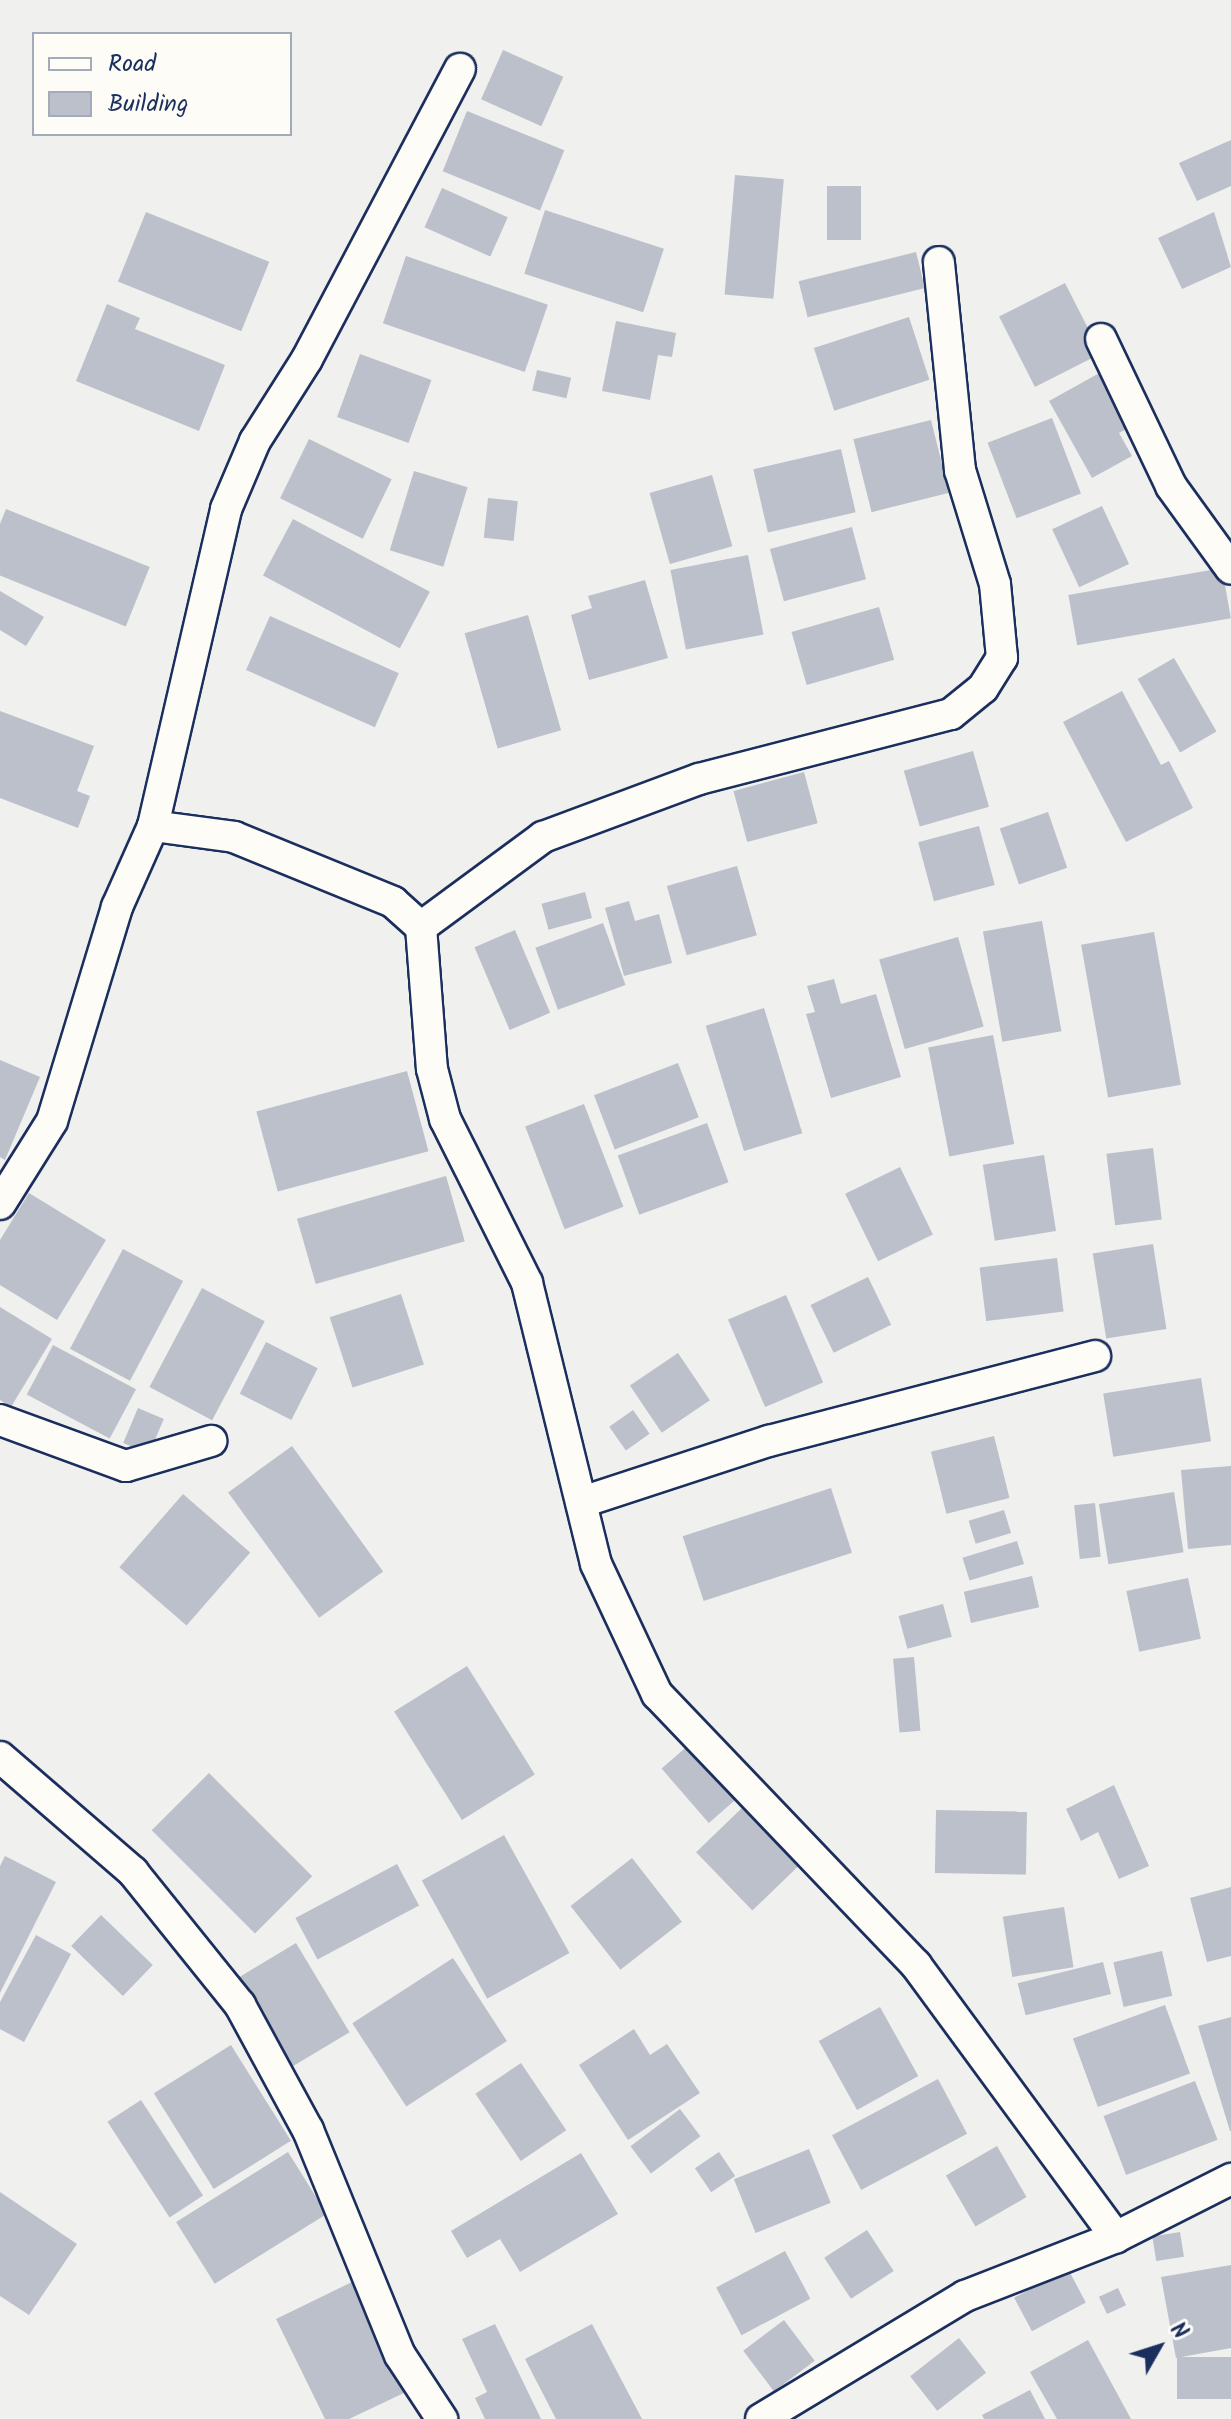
<!DOCTYPE html>
<style>
body{margin:0}
#map{position:relative;width:1231px;height:2419px;overflow:hidden;background:#f0f0ee;font-family:Kalam,sans-serif}
div>[style]{position:absolute}
[style*='--x']{left:calc(var(--x)*1px);top:calc(var(--y)*1px);width:calc(var(--w)*1px);rotate:calc(var(--a)*1deg)}
.building>*{inset:0;background:#bbc0ca;transform-origin:0 0}
.roads{filter:drop-shadow(2px 0 #1b2f5e) drop-shadow(-2px 0 #1b2f5e) drop-shadow(0 2px #1b2f5e) drop-shadow(0 -2px #1b2f5e)}
.street>*{height:30px;margin:-15px;padding:0 15px;transform-origin:15px;border-radius:15px;background:#fdfcf7}
span{translate:-50% -50%;white-space:nowrap;text-align:center;line-height:1.15;-webkit-text-stroke:7px #fdfcf7;paint-order:stroke}
.legend{position:absolute;left:32px;top:32px;width:260px;height:104px;box-sizing:border-box;background:#fdfcf7;border:2px solid #a3aaba;margin:0;padding:10px 14px;list-style:none;font-size:24px;color:#1b2f5e}
.legend li{display:flex;align-items:center;gap:16px;height:40px}
.legend b{width:40px;border:2px solid #a3aaba}
.north{position:absolute;left:1119px;top:2307px;width:80px;height:80px;-webkit-text-stroke:6px #fdfcf7;paint-order:stroke;rotate:51deg;font-size:22px;font-weight:700;line-height:32px;text-align:center;color:#1b2f5e}
.north::after{content:'';display:block;margin:auto;width:28px;height:36px;background:#1b2f5e;clip-path:polygon(50% 0,100% 100%,50% 72%,0 100%)}
</style>
<div id="map">
<div class="building">
<div style="left:503px;top:50px;width:66px;height:54px;rotate:24deg"></div>
<div style="left:467px;top:111px;width:105px;height:65px;rotate:22deg"></div>
<div style="clip-path:polygon(1231px 140px,1231px 186px,1197px 201px,1179px 163px)"></div>
<div style="left:735px;top:175px;width:49px;height:120px;rotate:5deg"></div>
<div style="left:827px;top:186px;width:34px;height:54px"></div>
<div style="left:442px;top:188px;width:72px;height:43px;rotate:24deg"></div>
<div style="left:545px;top:210px;width:125px;height:67px;rotate:18deg"></div>
<div style="left:146px;top:212px;width:133px;height:75px;rotate:22deg"></div>
<div style="clip-path:polygon(1214px 212px,1231px 267px,1182px 289px,1158px 238px)"></div>
<div style="left:916px;top:252px;width:37px;height:121px;rotate:76deg"></div>
<div style="left:406px;top:256px;width:150px;height:71px;rotate:19deg"></div>
<div style="left:1065px;top:283px;width:79px;height:74px;rotate:63deg"></div>
<div style="clip-path:polygon(107px 304px,140px 318px,135px 329px,225px 365px,199px 431px,76px 381px)"></div>
<div style="left:909px;top:317px;width:66px;height:100px;rotate:72deg"></div>
<div style="clip-path:polygon(616px 321px,676px 333px,672px 357px,658px 355px,650px 400px,602px 391px)"></div>
<div style="left:360px;top:354px;width:76px;height:67px;rotate:20deg"></div>
<div style="left:537px;top:370px;width:35px;height:21px;rotate:13deg"></div>
<div style="clip-path:polygon(1103px 371px,1134px 425px,1119px 433px,1132px 456px,1092px 478px,1049px 401px)"></div>
<div style="left:1052px;top:418px;width:81px;height:69px;rotate:69deg"></div>
<div style="left:931px;top:420px;width:75px;height:80px;rotate:76deg"></div>
<div style="left:309px;top:439px;width:92px;height:66px;rotate:26deg"></div>
<div style="left:841px;top:449px;width:65px;height:90px;rotate:77deg"></div>
<div style="left:414px;top:471px;width:56px;height:83px;rotate:17deg"></div>
<div style="left:712px;top:475px;width:74px;height:65px;rotate:74deg"></div>
<div style="left:488px;top:498px;width:30px;height:40px;rotate:6deg"></div>
<div style="left:1102px;top:506px;width:64px;height:55px;rotate:65deg"></div>
<div style="left:6px;top:509px;width:155px;height:64px;rotate:22deg"></div>
<div style="left:293px;top:519px;width:155px;height:64px;rotate:28deg"></div>
<div style="left:852px;top:527px;width:54px;height:85px;rotate:75deg"></div>
<div style="left:748px;top:555px;width:81px;height:79px;rotate:79deg"></div>
<div style="left:1222px;top:568px;width:51px;height:156px;rotate:80deg"></div>
<div style="clip-path:polygon(645px 580px,668px 658px,589px 680px,571px 615px,592px 608px,588px 596px)"></div>
<div style="clip-path:polygon(0 591px,44px 617px,26px 646px,0 630px)"></div>
<div style="left:879px;top:607px;width:55px;height:91px;rotate:74deg"></div>
<div style="left:528px;top:615px;width:120px;height:66px;rotate:74deg"></div>
<div style="left:270px;top:616px;width:141px;height:59px;rotate:24deg"></div>
<div style="left:1174px;top:658px;width:85px;height:42px;rotate:60deg"></div>
<div style="clip-path:polygon(1122px 691px,1161px 765px,1169px 761px,1193px 808px,1126px 842px,1063px 722px)"></div>
<div style="clip-path:polygon(0 711px,94px 746px,77px 791px,90px 796px,78px 828px,0 798px)"></div>
<div style="left:973px;top:751px;width:58px;height:72px;rotate:74deg"></div>
<div style="left:804px;top:772px;width:53px;height:73px;rotate:75deg"></div>
<div style="left:1048px;top:812px;width:59px;height:51px;rotate:71deg"></div>
<div style="left:979px;top:826px;width:61px;height:63px;rotate:75deg"></div>
<div style="left:737px;top:866px;width:72px;height:73px;rotate:74deg"></div>
<div style="left:585px;top:892px;width:27px;height:45px;rotate:75deg"></div>
<div style="clip-path:polygon(629px 901px,635px 921px,659px 914px,672px 963px,624px 976px,605px 908px)"></div>
<div style="left:1042px;top:921px;width:112px;height:60px;rotate:80deg"></div>
<div style="left:603px;top:923px;width:66px;height:72px;rotate:70deg"></div>
<div style="left:515px;top:930px;width:90px;height:44px;rotate:67deg"></div>
<div style="left:1154px;top:932px;width:155px;height:74px;rotate:80deg"></div>
<div style="left:958px;top:937px;width:93px;height:82px;rotate:74deg"></div>
<div style="clip-path:polygon(834px 979px,841px 1004px,876px 994px,901px 1077px,831px 1098px,806px 1014px,815px 1012px,807px 986px)"></div>
<div style="left:764px;top:1008px;width:131px;height:61px;rotate:73deg"></div>
<div style="left:993px;top:1035px;width:111px;height:66px;rotate:79deg"></div>
<div style="clip-path:polygon(0 1060px,40px 1077px,5px 1160px,0 1157px)"></div>
<div style="left:678px;top:1063px;width:58px;height:90px;rotate:69deg"></div>
<div style="left:407px;top:1071px;width:83px;height:156px;rotate:75deg"></div>
<div style="left:584px;top:1104px;width:110px;height:63px;rotate:69deg"></div>
<div style="left:707px;top:1123px;width:63px;height:95px;rotate:70deg"></div>
<div style="left:1153px;top:1148px;width:72px;height:47px;rotate:83deg"></div>
<div style="left:1044px;top:1155px;width:77px;height:62px;rotate:81deg"></div>
<div style="left:900px;top:1167px;width:75px;height:61px;rotate:64deg"></div>
<div style="left:446px;top:1176px;width:68px;height:155px;rotate:74deg"></div>
<div style="clip-path:polygon(29px 1193px,106px 1240px,57px 1320px,0 1285px,0 1240px)"></div>
<div style="left:1153px;top:1244px;width:86px;height:61px;rotate:81deg"></div>
<div style="left:123px;top:1249px;width:68px;height:113px;rotate:28deg"></div>
<div style="left:1057px;top:1258px;width:54px;height:78px;rotate:83deg"></div>
<div style="left:868px;top:1277px;width:53px;height:64px;rotate:64deg"></div>
<div style="left:202px;top:1288px;width:71px;height:112px;rotate:28deg"></div>
<div style="left:401px;top:1294px;width:74px;height:75px;rotate:72deg"></div>
<div style="left:786px;top:1295px;width:95px;height:63px;rotate:67deg"></div>
<div style="clip-path:polygon(0 1307px,52px 1339px,11px 1407px,0 1400px)"></div>
<div style="left:266px;top:1342px;width:58px;height:58px;rotate:27deg"></div>
<div style="left:53px;top:1345px;width:94px;height:56px;rotate:28deg"></div>
<div style="left:678px;top:1353px;width:57px;height:58px;rotate:56deg"></div>
<div style="left:1201px;top:1378px;width:64px;height:99px;rotate:81deg"></div>
<div style="left:138px;top:1408px;width:28px;height:38px;rotate:23deg"></div>
<div style="left:633px;top:1410px;width:29px;height:29px;rotate:55deg"></div>
<div style="left:994px;top:1436px;width:64px;height:65px;rotate:76deg"></div>
<div style="left:292px;top:1446px;width:155px;height:79px;rotate:54deg"></div>
<div style="clip-path:polygon(1231px 1466px,1231px 1545px,1188px 1549px,1181px 1470px)"></div>
<div style="left:831px;top:1488px;width:68px;height:156px;rotate:72deg"></div>
<div style="left:1174px;top:1492px;width:61px;height:76px;rotate:81deg"></div>
<div style="left:183px;top:1494px;width:89px;height:97px;rotate:41deg"></div>
<div style="left:1095px;top:1503px;width:54px;height:21px;rotate:84deg"></div>
<div style="left:1004px;top:1510px;width:24px;height:37px;rotate:73deg"></div>
<div style="left:1017px;top:1541px;width:24px;height:57px;rotate:73deg"></div>
<div style="left:1032px;top:1576px;width:32px;height:70px;rotate:77deg"></div>
<div style="left:1188px;top:1578px;width:62px;height:63px;rotate:78deg"></div>
<div style="left:943px;top:1604px;width:34px;height:46px;rotate:75deg"></div>
<div style="left:914px;top:1657px;width:74px;height:21px;rotate:85deg"></div>
<div style="left:467px;top:1666px;width:128px;height:86px;rotate:58deg"></div>
<div style="left:691px;top:1743px;width:72px;height:39px;rotate:49deg"></div>
<div style="left:209px;top:1773px;width:146px;height:81px;rotate:45deg"></div>
<div style="clip-path:polygon(1114px 1785px,1149px 1866px,1119px 1879px,1098px 1832px,1081px 1841px,1066px 1809px)"></div>
<div style="left:745px;top:1805px;width:81px;height:68px;rotate:46deg"></div>
<div style="left:936px;top:1810px;width:91px;height:63px;rotate:1deg"></div>
<div style="left:504px;top:1835px;width:135px;height:94px;rotate:61deg"></div>
<div style="clip-path:polygon(5px 1856px,56px 1882px,0 1993px,0 1866px)"></div>
<div style="left:632px;top:1858px;width:81px;height:78px;rotate:52deg"></div>
<div style="left:397px;top:1864px;width:47px;height:115px;rotate:62deg"></div>
<div style="clip-path:polygon(1231px 1887px,1231px 1956px,1207px 1962px,1190px 1898px)"></div>
<div style="left:1064px;top:1907px;width:61px;height:62px;rotate:81deg"></div>
<div style="left:101px;top:1915px;width:72px;height:43px;rotate:44deg"></div>
<div style="clip-path:polygon(36px 1935px,71px 1954px,24px 2042px,0 2029px,0 2002px)"></div>
<div style="left:296px;top:1943px;width:104px;height:75px;rotate:59deg"></div>
<div style="left:1162px;top:1951px;width:46px;height:50px;rotate:77deg"></div>
<div style="left:453px;top:1958px;width:99px;height:120px;rotate:57deg"></div>
<div style="left:1103px;top:1962px;width:33px;height:88px;rotate:76deg"></div>
<div style="left:1165px;top:2005px;width:73px;height:98px;rotate:70deg"></div>
<div style="left:880px;top:2007px;width:79px;height:70px;rotate:61deg"></div>
<div style="clip-path:polygon(1231px 2017px,1231px 2131px,1230px 2131px,1198px 2026px)"></div>
<div style="clip-path:polygon(634px 2029px,650px 2055px,667px 2044px,700px 2093px,628px 2140px,579px 2065px)"></div>
<div style="left:231px;top:2045px;width:113px;height:91px;rotate:58deg"></div>
<div style="left:521px;top:2063px;width:81px;height:55px;rotate:56deg"></div>
<div style="left:938px;top:2079px;width:62px;height:120px;rotate:62deg"></div>
<div style="left:1195px;top:2081px;width:63px;height:98px;rotate:69deg"></div>
<div style="left:141px;top:2100px;width:114px;height:40px;rotate:57deg"></div>
<div style="left:680px;top:2109px;width:34px;height:62px;rotate:53deg"></div>
<div style="left:997px;top:2146px;width:59px;height:59px;rotate:60deg"></div>
<div style="left:809px;top:2149px;width:58px;height:81px;rotate:68deg"></div>
<div style="left:288px;top:2152px;width:73px;height:132px;rotate:58deg"></div>
<div style="left:719px;top:2152px;width:29px;height:29px;rotate:56deg"></div>
<div style="clip-path:polygon(581px 2153px,618px 2214px,520px 2272px,500px 2239px,467px 2258px,451px 2231px)"></div>
<div style="clip-path:polygon(0 2192px,77px 2244px,29px 2315px,0 2296px)"></div>
<div style="left:867px;top:2230px;width:49px;height:51px;rotate:57deg"></div>
<div style="left:1180px;top:2232px;width:25px;height:28px;rotate:81deg"></div>
<div style="left:785px;top:2251px;width:54px;height:78px;rotate:62deg"></div>
<div style="clip-path:polygon(1231px 2265px,1231px 2348px,1176px 2358px,1161px 2277px)"></div>
<div style="left:1068px;top:2269px;width:38px;height:61px;rotate:62deg"></div>
<div style="clip-path:polygon(352px 2282px,406px 2392px,349px 2419px,325px 2419px,276px 2319px)"></div>
<div style="left:1118px;top:2288px;width:19px;height:21px;rotate:65deg"></div>
<div style="left:784px;top:2320px;width:51px;height:51px;rotate:53deg"></div>
<div style="clip-path:polygon(495px 2324px,541px 2419px,485px 2419px,475px 2398px,487px 2392px,462px 2339px)"></div>
<div style="clip-path:polygon(592px 2324px,642px 2419px,556px 2419px,525px 2359px)"></div>
<div style="left:959px;top:2338px;width:44px;height:62px;rotate:52deg"></div>
<div style="clip-path:polygon(1088px 2340px,1131px 2419px,1057px 2419px,1030px 2372px)"></div>
<div style="left:1231px;top:2357px;width:42px;height:54px;rotate:90deg"></div>
<div style="clip-path:polygon(1030px 2390px,1045px 2419px,984px 2419px,982px 2415px)"></div>
</div>
<div class="roads">
<div class="street">
<div style="--x:1101;--y:339;--w:163;--a:64.5"></div>
<div style="--x:1171;--y:486;--w:102;--a:54.1"></div>
<div style="--x:153;--y:826;--w:82;--a:7.7"></div>
<div style="--x:234;--y:837;--w:172;--a:22.2"></div>
<div style="--x:393;--y:902;--w:38;--a:42"></div>
<div style="--x:421;--y:927;--w:142;--a:85.6"></div>
<div style="--x:432;--y:1069;--w:52;--a:75.4"></div>
<div style="--x:445;--y:1119;--w:183;--a:63.4"></div>
<div style="--x:527;--y:1283;--w:289;--a:76.2"></div>
<div style="--x:596;--y:1564;--w:144;--a:64.9"></div>
<div style="--x:657;--y:1694;--w:375;--a:46.3"></div>
<div style="--x:916;--y:1965;--w:338;--a:53.7"></div>
<div style="--x:421;--y:927;--w:152;--a:-36.4"></div>
<div style="--x:543;--y:837;--w:166;--a:-20.4"></div>
<div style="--x:699;--y:779;--w:260;--a:-14.5"></div>
<div style="--x:951;--y:714;--w:41;--a:-39.1"></div>
<div style="--x:983;--y:688;--w:36;--a:-58"></div>
<div style="--x:1002;--y:658;--w:74;--a:-95.4"></div>
<div style="--x:995;--y:584;--w:119;--a:-107.1"></div>
<div style="--x:960;--y:470;--w:209;--a:-95.8"></div>
<div style="--x:0;--y:1204;--w:98;--a:-57.9"></div>
<div style="--x:52;--y:1121;--w:224;--a:-73.1"></div>
<div style="--x:117;--y:907;--w:89;--a:-66"></div>
<div style="--x:153;--y:826;--w:325;--a:-77"></div>
<div style="--x:226;--y:509;--w:74;--a:-66.9"></div>
<div style="--x:255;--y:441;--w:97;--a:-57.6"></div>
<div style="--x:307;--y:359;--w:328;--a:-62.2"></div>
<div style="--x:0;--y:1420;--w:134;--a:20.1"></div>
<div style="--x:126;--y:1466;--w:89;--a:-16.4"></div>
<div style="--x:585;--y:1501;--w:194;--a:-18.1"></div>
<div style="--x:769;--y:1441;--w:337;--a:-14.6"></div>
<div style="--x:0;--y:1757;--w:176;--a:40.8"></div>
<div style="--x:133;--y:1872;--w:171;--a:51.2"></div>
<div style="--x:240;--y:2005;--w:142;--a:61.5"></div>
<div style="--x:308;--y:2130;--w:243;--a:67.8"></div>
<div style="--x:400;--y:2355;--w:77;--a:56.7"></div>
<div style="--x:761;--y:2419;--w:238;--a:-31.1"></div>
<div style="--x:965;--y:2296;--w:162;--a:-21.3"></div>
<div style="--x:1116;--y:2237;--w:129;--a:-26.8"></div>
</div>
</div>
<ul class="legend">
<li><b style="height:10px;background:#fdfcf7"></b>Road</li>
<li><b style="height:22px;background:#bbc0ca"></b>Building</li>
</ul>
<div class="north">N</div>
</div>
